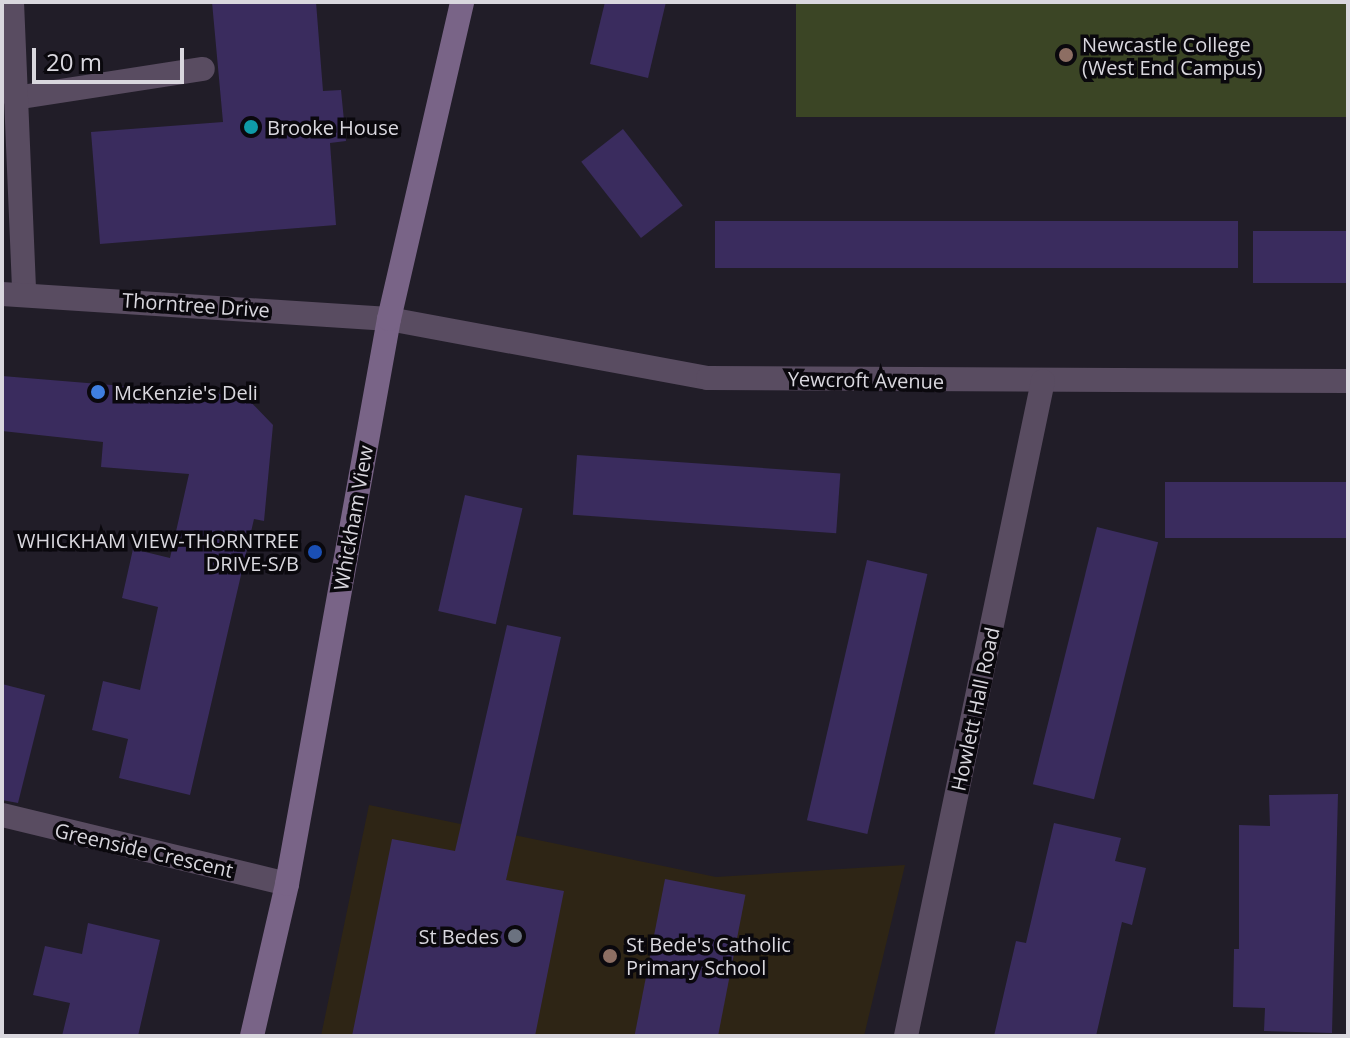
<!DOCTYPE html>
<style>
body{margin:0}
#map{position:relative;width:1350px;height:1038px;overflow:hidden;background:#211d28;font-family:"Open Sans",sans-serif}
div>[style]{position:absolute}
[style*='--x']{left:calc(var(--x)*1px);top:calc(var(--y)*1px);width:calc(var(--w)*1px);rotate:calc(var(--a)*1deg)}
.education>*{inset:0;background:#2e2515}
.green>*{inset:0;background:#3b4525;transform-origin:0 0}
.building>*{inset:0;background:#3a2c5e;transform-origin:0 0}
.lane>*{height:24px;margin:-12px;padding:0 12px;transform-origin:12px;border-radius:12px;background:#594c61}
.street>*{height:24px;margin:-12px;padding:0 12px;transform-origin:12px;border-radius:12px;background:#594c61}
.secondary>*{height:24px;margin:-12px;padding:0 12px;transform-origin:12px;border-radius:12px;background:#796487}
.dots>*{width:22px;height:22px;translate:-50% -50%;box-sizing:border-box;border:4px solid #0a080d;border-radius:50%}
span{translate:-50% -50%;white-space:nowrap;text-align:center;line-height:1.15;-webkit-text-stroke:7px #0a080d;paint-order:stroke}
.poi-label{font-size:20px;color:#d9d7de}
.left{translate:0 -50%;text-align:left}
.right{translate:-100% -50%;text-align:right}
.street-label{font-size:20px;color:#d9d7de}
.frame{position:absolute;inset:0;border:4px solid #d9d7de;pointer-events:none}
.scale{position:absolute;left:32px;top:48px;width:152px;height:36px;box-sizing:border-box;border:4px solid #d9d7de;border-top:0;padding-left:10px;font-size:24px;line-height:28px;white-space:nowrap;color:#d9d7de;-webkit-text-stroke:6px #0a080d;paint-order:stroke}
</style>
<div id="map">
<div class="education">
<div style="clip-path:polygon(369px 805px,716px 877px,905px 865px,864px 1036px,321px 1036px)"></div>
</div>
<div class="green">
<div style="left:796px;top:2px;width:552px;height:115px"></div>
</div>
<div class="building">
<div style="clip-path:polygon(212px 2px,316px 2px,323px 91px,341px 90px,346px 141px,330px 143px,336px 225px,100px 244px,91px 132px,223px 122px)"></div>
<div style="clip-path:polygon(605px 2px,666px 2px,648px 78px,590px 64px)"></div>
<div style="left:623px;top:129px;width:97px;height:53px;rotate:52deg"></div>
<div style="left:1238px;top:221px;width:47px;height:523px;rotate:90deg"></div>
<div style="left:1253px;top:231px;width:95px;height:52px"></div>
<div style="clip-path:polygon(2px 376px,245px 396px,273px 425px,264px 521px,254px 519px,190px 795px,119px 778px,128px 739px,92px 730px,103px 681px,140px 690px,158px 607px,122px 598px,133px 549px,170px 558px,189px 474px,101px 467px,103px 442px,2px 431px)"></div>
<div style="left:577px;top:455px;width:264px;height:60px;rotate:4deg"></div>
<div style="left:1348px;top:482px;width:56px;height:183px;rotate:90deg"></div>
<div style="left:465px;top:495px;width:59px;height:119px;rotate:13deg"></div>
<div style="left:1097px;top:527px;width:63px;height:265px;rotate:14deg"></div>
<div style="left:867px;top:560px;width:62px;height:267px;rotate:13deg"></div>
<div style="clip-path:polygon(507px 625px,561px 637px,506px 880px,564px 891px,535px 1036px,352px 1036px,392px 839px,455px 851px)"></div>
<div style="clip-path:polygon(2px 684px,45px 695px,18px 803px,2px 800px)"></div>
<div style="clip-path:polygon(1338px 794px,1332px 1033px,1264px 1031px,1265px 1008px,1233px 1007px,1234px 949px,1239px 949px,1239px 825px,1270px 826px,1269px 795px)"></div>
<div style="clip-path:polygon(1054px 823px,1121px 838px,1115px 861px,1146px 868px,1132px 925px,1122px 922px,1096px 1036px,994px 1036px,1016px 941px,1026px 943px)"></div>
<div style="left:665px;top:879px;width:82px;height:160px;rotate:11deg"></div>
<div style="clip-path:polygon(88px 923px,160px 940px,138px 1036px,62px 1036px,70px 1003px,33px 995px,45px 946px,82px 954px)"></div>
</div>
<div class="lane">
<div style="--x:15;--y:98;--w:190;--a:-8.8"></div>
</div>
<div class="street">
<div style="--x:12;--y:2;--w:291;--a:87.6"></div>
<div style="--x:2;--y:294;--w:388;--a:3.7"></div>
<div style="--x:389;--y:319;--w:324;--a:10.5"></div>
<div style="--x:708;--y:378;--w:640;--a:0.27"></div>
<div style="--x:2;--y:815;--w:293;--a:13.6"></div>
<div style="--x:906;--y:1036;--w:669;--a:-78.19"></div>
</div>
<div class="secondary">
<div style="--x:252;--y:1036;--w:156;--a:-77"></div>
<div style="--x:287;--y:884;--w:574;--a:-79.77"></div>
<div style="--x:389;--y:319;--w:325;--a:-77"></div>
</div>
<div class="dots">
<div style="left:1066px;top:55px;background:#8d6e63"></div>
<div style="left:251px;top:127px;background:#0f9aa8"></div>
<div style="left:98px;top:392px;background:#3f7fe0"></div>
<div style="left:315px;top:552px;background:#1a4fb4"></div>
<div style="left:515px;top:936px;background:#6b7280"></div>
<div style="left:610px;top:956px;background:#8d6e63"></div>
</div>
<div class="poi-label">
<span class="left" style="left:1082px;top:56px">Newcastle College<br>(West End Campus)</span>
<span class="left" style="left:267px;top:127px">Brooke House</span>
<span class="left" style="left:114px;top:392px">McKenzie's Deli</span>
<span class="right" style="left:299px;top:552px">WHICKHAM VIEW-THORNTREE<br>DRIVE-S/B</span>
<span class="right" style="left:499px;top:936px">St Bedes</span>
<span class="left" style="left:626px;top:956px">St Bede's Catholic<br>Primary School</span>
</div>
<div class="street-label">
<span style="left:196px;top:305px;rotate:4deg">Thorntree Drive</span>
<span style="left:866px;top:380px;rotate:1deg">Yewcroft Avenue</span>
<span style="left:353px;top:518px;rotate:-80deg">Whickham View</span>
<span style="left:975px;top:709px;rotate:-78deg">Howlett Hall Road</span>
<span style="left:144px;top:850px;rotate:13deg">Greenside Crescent</span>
</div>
<div class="frame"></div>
<div class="scale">20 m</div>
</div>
